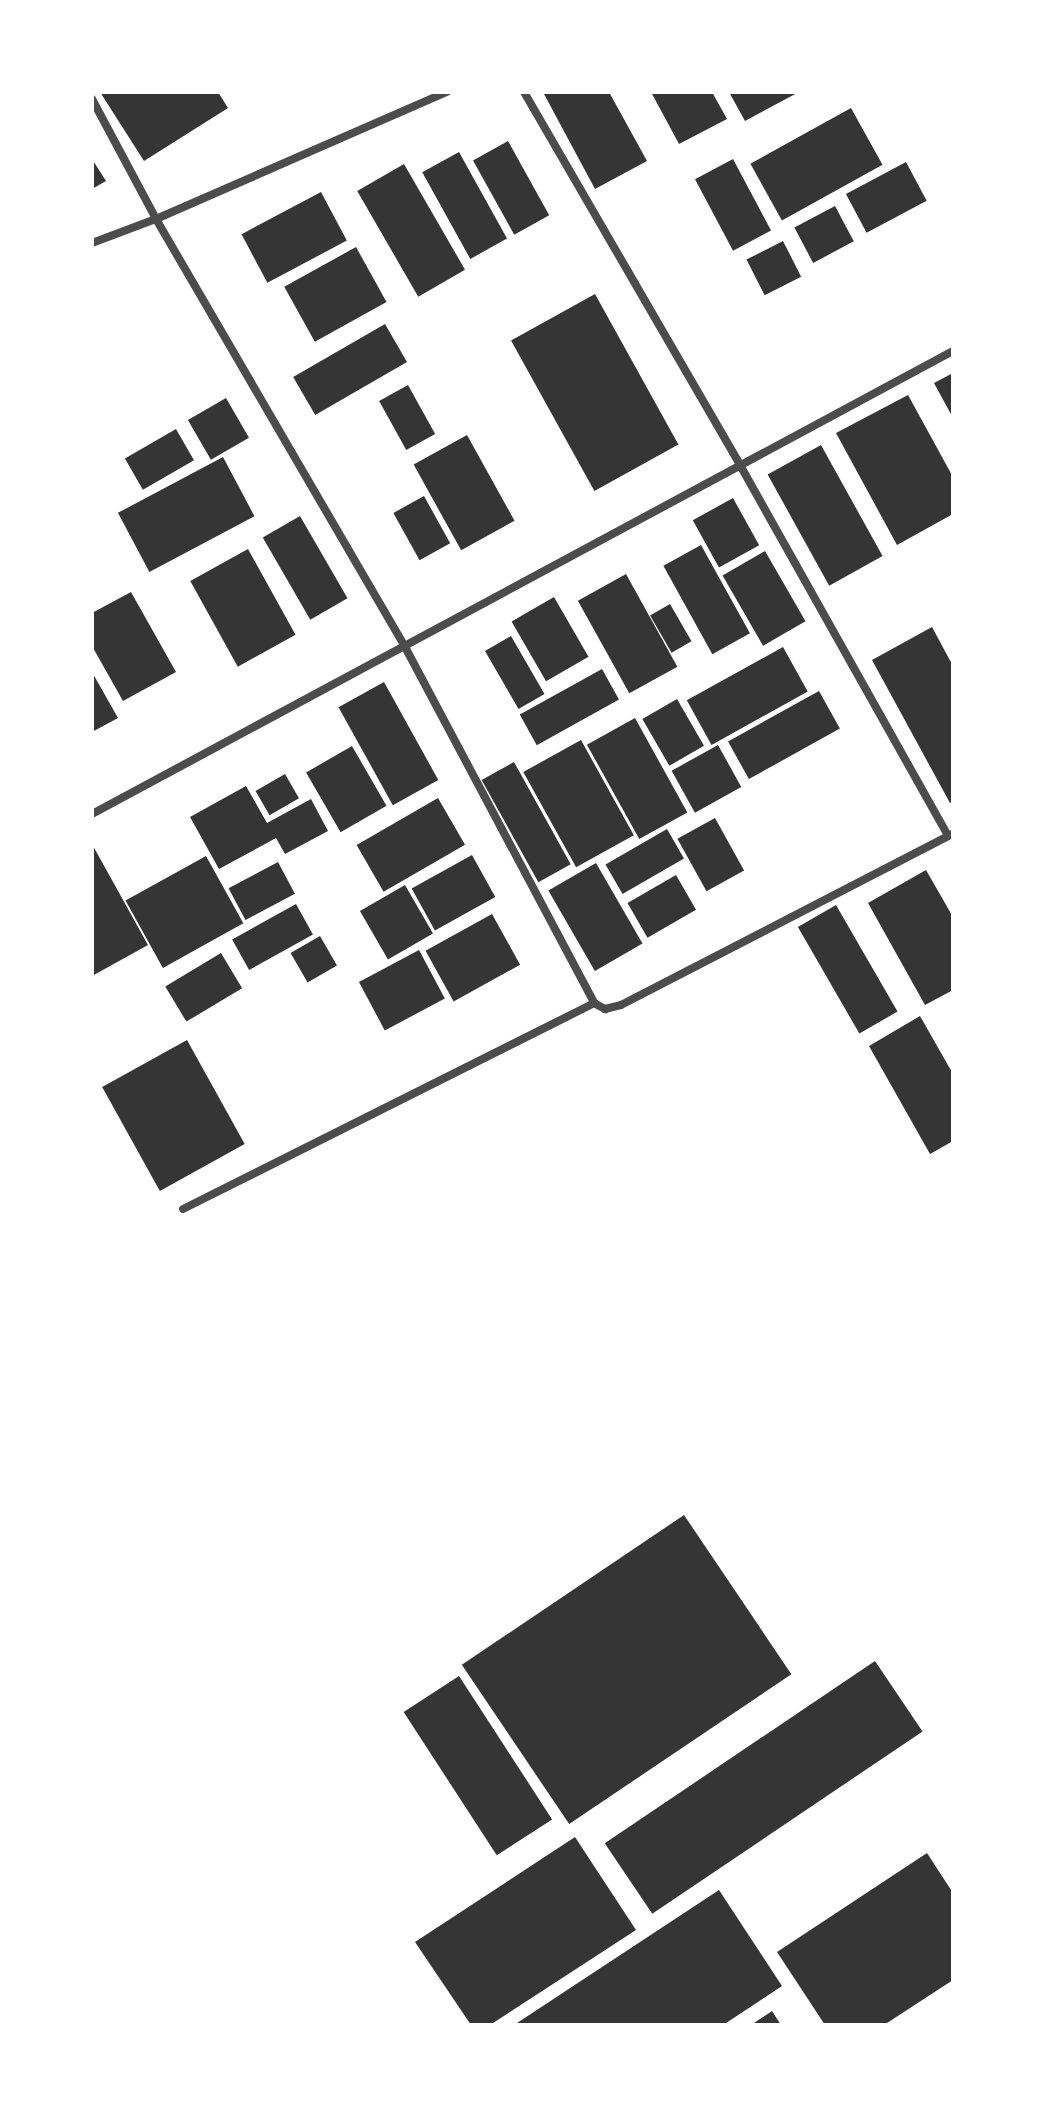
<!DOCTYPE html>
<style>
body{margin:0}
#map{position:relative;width:1045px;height:2117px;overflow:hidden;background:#fff;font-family:Poppins,sans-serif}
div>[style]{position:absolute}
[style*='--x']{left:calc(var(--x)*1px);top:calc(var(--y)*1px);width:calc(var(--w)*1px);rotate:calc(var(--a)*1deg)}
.building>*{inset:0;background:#353535;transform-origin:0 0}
.minor>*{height:8px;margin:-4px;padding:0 4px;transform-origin:4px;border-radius:4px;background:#4c4c4c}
span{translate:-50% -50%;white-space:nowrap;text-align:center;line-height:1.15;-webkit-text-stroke:8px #fff;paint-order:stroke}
.frame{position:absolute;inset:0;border:94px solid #fff;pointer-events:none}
</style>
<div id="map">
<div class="building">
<div style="clip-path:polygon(100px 92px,218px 92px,228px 108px,144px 161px)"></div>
<div style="clip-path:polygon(547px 92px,609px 92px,647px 161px,595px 189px,544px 94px)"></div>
<div style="clip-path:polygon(651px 92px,712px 92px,727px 119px,679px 144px)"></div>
<div style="clip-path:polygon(729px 92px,799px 92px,745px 121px)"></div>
<div style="left:851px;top:108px;width:65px;height:115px;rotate:61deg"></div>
<div style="left:508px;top:141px;width:85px;height:40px;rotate:61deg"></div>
<div style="left:459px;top:152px;width:99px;height:42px;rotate:61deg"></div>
<div style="clip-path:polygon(92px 159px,106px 181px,92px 189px)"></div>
<div style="left:733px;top:159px;width:81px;height:43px;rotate:62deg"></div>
<div style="left:906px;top:162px;width:44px;height:68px;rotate:62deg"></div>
<div style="left:404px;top:164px;width:122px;height:54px;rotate:60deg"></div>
<div style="left:321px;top:192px;width:55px;height:90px;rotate:62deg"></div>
<div style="left:835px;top:206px;width:40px;height:46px;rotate:62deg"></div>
<div style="left:783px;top:241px;width:40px;height:41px;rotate:63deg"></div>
<div style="left:356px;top:247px;width:63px;height:82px;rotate:61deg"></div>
<div style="left:595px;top:294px;width:172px;height:96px;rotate:61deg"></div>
<div style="left:385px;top:324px;width:44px;height:106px;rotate:60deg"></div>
<div style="clip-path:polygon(953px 373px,953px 418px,934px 383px)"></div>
<div style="left:408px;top:385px;width:56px;height:33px;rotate:61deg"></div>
<div style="clip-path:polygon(908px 395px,953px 477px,953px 514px,897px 545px,836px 433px)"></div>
<div style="left:226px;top:398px;width:46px;height:44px;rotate:60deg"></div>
<div style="left:176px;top:429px;width:36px;height:59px;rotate:60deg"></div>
<div style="left:467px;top:435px;width:98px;height:61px;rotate:61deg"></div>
<div style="left:821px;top:445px;width:127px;height:61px;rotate:61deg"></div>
<div style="left:223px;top:457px;width:67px;height:119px;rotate:62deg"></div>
<div style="left:424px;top:496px;width:54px;height:35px;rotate:61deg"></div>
<div style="left:733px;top:498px;width:54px;height:46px;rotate:61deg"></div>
<div style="left:300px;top:516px;width:95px;height:43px;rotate:60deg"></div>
<div style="left:701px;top:545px;width:101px;height:43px;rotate:61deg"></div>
<div style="left:248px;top:549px;width:98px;height:66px;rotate:61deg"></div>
<div style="left:765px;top:551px;width:81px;height:49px;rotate:60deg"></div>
<div style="left:626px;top:574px;width:106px;height:55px;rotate:61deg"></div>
<div style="clip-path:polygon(131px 592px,176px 672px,123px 701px,92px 646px,92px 613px)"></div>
<div style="left:554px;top:597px;width:69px;height:49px;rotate:60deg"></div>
<div style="left:670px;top:604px;width:43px;height:23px;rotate:60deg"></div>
<div style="clip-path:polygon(932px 627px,953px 666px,953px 801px,950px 803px,872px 660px)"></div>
<div style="left:511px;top:636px;width:67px;height:30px;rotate:60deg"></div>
<div style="left:783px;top:647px;width:51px;height:110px;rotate:61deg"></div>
<div style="left:602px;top:669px;width:35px;height:94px;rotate:61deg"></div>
<div style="clip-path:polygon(92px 672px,118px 718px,92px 732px)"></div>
<div style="left:384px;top:682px;width:112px;height:52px;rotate:61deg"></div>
<div style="left:819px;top:691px;width:43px;height:104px;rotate:61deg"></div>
<div style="left:677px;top:699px;width:54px;height:40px;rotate:60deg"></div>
<div style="left:635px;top:718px;width:108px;height:55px;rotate:61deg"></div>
<div style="left:581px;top:740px;width:109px;height:66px;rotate:61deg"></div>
<div style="left:718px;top:745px;width:48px;height:53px;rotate:61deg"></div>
<div style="left:352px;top:746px;width:69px;height:53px;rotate:60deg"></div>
<div style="left:514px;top:762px;width:117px;height:37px;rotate:61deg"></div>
<div style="left:285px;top:774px;width:28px;height:34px;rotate:60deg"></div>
<div style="clip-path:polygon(246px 786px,267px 823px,311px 799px,328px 831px,285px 854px,276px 838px,219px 869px,190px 817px)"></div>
<div style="left:438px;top:798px;width:54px;height:94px;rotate:60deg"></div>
<div style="left:715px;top:818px;width:60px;height:43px;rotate:61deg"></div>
<div style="left:667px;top:829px;width:34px;height:71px;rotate:60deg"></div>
<div style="clip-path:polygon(92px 844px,148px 945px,92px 976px)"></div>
<div style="left:472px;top:855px;width:48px;height:69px;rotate:61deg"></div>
<div style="left:206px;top:856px;width:77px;height:92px;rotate:61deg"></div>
<div style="left:278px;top:862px;width:36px;height:56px;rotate:62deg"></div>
<div style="left:596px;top:863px;width:93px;height:55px;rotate:60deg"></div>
<div style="clip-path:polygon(926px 870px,953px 917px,953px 990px,925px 1005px,868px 903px)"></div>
<div style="left:676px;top:875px;width:40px;height:56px;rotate:60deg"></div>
<div style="left:405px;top:885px;width:56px;height:52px;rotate:60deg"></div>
<div style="left:296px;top:904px;width:35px;height:73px;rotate:61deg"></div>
<div style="left:836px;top:905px;width:123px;height:44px;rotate:60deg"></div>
<div style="left:492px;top:914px;width:58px;height:76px;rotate:61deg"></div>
<div style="left:320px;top:936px;width:34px;height:34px;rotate:60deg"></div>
<div style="left:419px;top:950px;width:55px;height:68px;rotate:62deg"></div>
<div style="left:221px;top:953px;width:41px;height:65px;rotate:59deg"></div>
<div style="clip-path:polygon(920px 1016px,953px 1074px,953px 1141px,930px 1154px,869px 1046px)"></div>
<div style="left:187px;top:1040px;width:119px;height:97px;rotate:61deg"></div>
<div style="left:684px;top:1515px;width:192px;height:268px;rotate:56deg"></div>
<div style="left:875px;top:1661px;width:85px;height:326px;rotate:56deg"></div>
<div style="left:459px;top:1676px;width:171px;height:66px;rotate:57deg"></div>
<div style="clip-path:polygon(575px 1837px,636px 1930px,490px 2025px,471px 2025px,415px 1942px)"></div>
<div style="clip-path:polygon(927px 1853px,953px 1893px,953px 1980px,884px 2025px,825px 2025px,777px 1952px)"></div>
<div style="clip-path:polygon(719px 1890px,782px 1986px,723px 2025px,514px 2025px)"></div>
<div style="clip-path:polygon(772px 2011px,781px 2025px,751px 2025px)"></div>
</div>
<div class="minor">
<div style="--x:524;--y:92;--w:431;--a:59.9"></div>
<div style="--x:740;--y:465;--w:425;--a:60.7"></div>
<div style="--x:92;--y:99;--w:136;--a:61.9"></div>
<div style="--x:156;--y:219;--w:493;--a:59.8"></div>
<div style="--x:404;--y:645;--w:405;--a:62"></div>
<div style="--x:92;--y:243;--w:68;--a:-20.6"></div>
<div style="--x:156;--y:219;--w:318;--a:-23.6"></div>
<div style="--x:92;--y:814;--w:978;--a:-28.27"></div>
<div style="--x:594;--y:1003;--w:13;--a:29"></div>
<div style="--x:605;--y:1009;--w:16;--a:-14"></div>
<div style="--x:621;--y:1005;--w:373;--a:-27.3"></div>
<div style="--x:183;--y:1209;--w:460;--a:-26.6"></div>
</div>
<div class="frame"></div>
</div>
